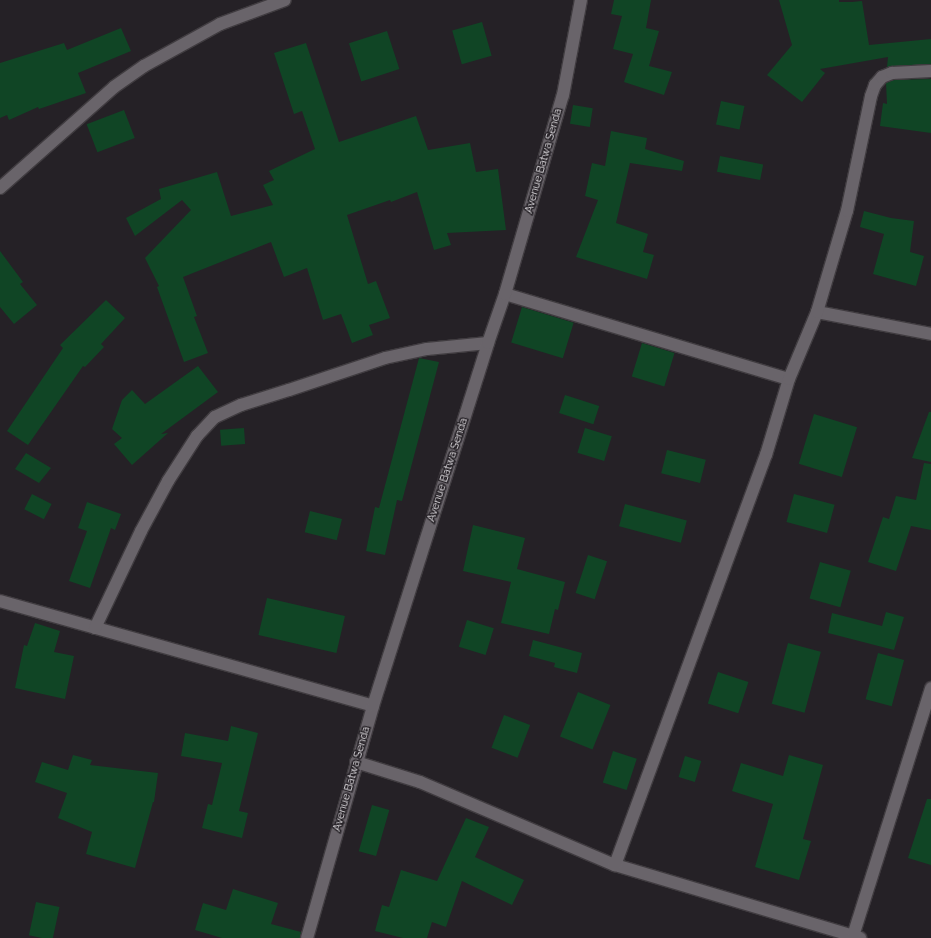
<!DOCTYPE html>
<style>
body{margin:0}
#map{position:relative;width:931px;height:938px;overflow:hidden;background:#252126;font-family:Raleway,sans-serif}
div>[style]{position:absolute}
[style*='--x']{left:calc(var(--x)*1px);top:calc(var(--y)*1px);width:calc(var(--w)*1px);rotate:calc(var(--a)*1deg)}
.building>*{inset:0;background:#104525;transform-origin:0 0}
.roads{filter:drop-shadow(1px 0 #403c40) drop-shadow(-1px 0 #403c40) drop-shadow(0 1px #403c40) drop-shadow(0 -1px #403c40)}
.minor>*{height:12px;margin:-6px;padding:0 6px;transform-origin:6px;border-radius:6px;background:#69646a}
span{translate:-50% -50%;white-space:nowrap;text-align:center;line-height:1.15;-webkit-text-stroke:3px #252126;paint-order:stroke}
.street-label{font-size:11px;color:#efecf0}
</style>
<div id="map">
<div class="building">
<div style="clip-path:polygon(614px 0,651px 0,646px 28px,659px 31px,649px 66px,672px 72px,664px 95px,624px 82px,633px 54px,613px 49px,622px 16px,611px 14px)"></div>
<div style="clip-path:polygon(779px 0,839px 0,839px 2px,852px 2px,862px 1px,869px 45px,931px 39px,931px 64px,887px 67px,888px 57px,820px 69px,825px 73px,802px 102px,767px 75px,792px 45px)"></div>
<div style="left:482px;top:22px;width:35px;height:31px;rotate:74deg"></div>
<div style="clip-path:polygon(121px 28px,131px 51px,78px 73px,86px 93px,39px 109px,38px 107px,9px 120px,7px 115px,0 118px,0 63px,64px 43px,67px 50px)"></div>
<div style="left:387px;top:31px;width:40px;height:40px;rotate:72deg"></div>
<div style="clip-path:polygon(306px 43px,339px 142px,416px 116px,428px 150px,470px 143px,476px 172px,498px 169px,506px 230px,447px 233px,451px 245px,434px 250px,417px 192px,391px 202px,390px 200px,347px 215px,368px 284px,376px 281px,390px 318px,369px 325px,373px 335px,352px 343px,341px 314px,323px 320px,307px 268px,284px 277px,271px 242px,183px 277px,197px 316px,194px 317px,208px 353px,184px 362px,157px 287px,159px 286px,145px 258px,191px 210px,182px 200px,135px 236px,126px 218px,161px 199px,159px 189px,217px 172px,231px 216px,273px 205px,263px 185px,274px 180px,269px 171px,315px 149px,302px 111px,294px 114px,274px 53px)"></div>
<div style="clip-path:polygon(931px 79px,931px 133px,880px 126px,883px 103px,887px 104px,886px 83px,894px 80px)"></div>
<div style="left:721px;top:101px;width:24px;height:24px;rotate:12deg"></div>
<div style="left:573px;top:105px;width:20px;height:19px;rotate:9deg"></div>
<div style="left:124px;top:110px;width:30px;height:40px;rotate:69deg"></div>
<div style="clip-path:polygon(611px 131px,647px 138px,645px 149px,684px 161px,682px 171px,630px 163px,616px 223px,648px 234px,643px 252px,654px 255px,647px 279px,576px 257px,598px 200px,585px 196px,592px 163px,605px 166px)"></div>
<div style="left:720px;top:156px;width:44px;height:16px;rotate:11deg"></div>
<div style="clip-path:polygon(864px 211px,891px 218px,914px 221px,910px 252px,924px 256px,916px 286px,873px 274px,884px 234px,860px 227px)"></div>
<div style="clip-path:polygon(0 251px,23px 282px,20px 284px,37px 305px,14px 324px,0 307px)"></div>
<div style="clip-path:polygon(106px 300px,125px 318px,101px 344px,104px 347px,85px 367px,83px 366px,28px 445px,7px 431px,63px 348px,60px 345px)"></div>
<div style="left:522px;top:307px;width:54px;height:37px;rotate:17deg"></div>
<div style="left:642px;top:343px;width:34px;height:35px;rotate:17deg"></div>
<div style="clip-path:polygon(419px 358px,439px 362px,402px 501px,397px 500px,385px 555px,366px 551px,375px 507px,379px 508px)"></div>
<div style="clip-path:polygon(198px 366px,218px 392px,161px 434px,168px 433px,132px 465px,114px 444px,122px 438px,112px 429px,122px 400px,132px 390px,145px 404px)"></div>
<div style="left:565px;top:395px;width:36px;height:19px;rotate:18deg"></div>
<div style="clip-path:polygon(929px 412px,931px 412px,931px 462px,912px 458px)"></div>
<div style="left:814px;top:414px;width:45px;height:52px;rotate:17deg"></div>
<div style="left:244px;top:428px;width:16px;height:24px;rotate:86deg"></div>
<div style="left:585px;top:428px;width:28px;height:26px;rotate:17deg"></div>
<div style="left:667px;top:450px;width:40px;height:24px;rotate:14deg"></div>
<div style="clip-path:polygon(26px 453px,51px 468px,39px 483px,15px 469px)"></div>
<div style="clip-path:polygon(924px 463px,931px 464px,931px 530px,911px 526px,896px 571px,868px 562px,883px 517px,889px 519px,896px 496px,916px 500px)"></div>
<div style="left:32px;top:494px;width:22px;height:17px;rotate:27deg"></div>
<div style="left:794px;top:494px;width:42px;height:29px;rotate:15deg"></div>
<div style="clip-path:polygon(87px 502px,121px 514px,115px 530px,111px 528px,90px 588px,69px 581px,87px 531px,78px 528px)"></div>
<div style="left:625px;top:504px;width:64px;height:23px;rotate:15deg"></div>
<div style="left:310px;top:511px;width:33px;height:22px;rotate:14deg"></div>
<div style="clip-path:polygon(473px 525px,525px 538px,517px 569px,565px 582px,558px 610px,555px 609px,549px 634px,501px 623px,511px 582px,463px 571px)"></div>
<div style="left:588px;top:555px;width:20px;height:40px;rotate:18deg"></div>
<div style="left:820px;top:562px;width:32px;height:38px;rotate:16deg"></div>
<div style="left:267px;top:598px;width:80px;height:38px;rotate:13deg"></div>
<div style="clip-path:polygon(886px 612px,904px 617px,894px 650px,828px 633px,832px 613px,882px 626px)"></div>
<div style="left:467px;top:620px;width:28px;height:28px;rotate:17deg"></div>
<div style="clip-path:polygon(35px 623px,60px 631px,54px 652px,74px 656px,65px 699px,15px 688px,24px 645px,27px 646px)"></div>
<div style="clip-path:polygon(533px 640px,582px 653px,577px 673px,554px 667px,555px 663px,529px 656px)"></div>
<div style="left:788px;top:643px;width:34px;height:63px;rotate:15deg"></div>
<div style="left:878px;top:653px;width:27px;height:48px;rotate:15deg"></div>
<div style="left:718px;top:672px;width:32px;height:33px;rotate:18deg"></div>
<div style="left:578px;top:692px;width:35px;height:48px;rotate:22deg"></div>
<div style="left:504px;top:715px;width:28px;height:35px;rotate:21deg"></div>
<div style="clip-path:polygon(231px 726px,258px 733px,239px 811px,248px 813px,242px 838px,202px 828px,208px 804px,212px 805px,222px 763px,181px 756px,185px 733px,228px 741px)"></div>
<div style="left:613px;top:751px;width:25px;height:33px;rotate:18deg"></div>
<div style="clip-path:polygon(73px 755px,92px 760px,90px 765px,158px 773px,154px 802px,153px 802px,135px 868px,86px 854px,92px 832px,58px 818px,67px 793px,35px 782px,42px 762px,68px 770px)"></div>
<div style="clip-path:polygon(789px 755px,823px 765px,803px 839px,811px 841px,799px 880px,755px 867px,773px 804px,732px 791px,741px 763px,783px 776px)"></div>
<div style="left:685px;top:756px;width:17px;height:22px;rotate:17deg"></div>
<div style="clip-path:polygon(927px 799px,931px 799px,931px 865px,908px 858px)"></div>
<div style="left:372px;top:805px;width:18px;height:48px;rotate:16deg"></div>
<div style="clip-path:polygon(466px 818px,489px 827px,475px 857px,524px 880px,512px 905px,462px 881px,446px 927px,432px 922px,427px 938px,403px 938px,375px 931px,382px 905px,389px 907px,401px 870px,437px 881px)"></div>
<div style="clip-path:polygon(233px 889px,278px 903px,271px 924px,301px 932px,300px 938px,222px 938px,195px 930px,203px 903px,226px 910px)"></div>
<div style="left:36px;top:902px;width:24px;height:34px;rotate:12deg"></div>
</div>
<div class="roads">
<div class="minor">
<div style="--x:0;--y:188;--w:152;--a:-41.5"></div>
<div style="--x:114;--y:87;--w:37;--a:-35"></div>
<div style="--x:144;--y:66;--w:87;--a:-28.9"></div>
<div style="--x:220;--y:24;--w:69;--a:-20.3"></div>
<div style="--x:505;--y:294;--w:296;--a:16.7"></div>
<div style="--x:817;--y:312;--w:116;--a:10.9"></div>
<div style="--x:0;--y:601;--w:387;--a:15.7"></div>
<div style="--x:95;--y:628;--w:107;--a:-64.6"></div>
<div style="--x:141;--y:531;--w:57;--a:-61.6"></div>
<div style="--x:168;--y:481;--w:54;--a:-57.2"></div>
<div style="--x:197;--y:436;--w:26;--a:-47"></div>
<div style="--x:215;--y:417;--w:29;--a:-25"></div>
<div style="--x:241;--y:405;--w:50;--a:-17.4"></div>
<div style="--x:289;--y:390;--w:101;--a:-18.4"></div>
<div style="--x:385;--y:358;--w:43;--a:-12.1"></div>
<div style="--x:427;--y:349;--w:61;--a:-5.6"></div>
<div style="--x:356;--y:762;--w:67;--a:17.4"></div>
<div style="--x:420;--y:782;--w:212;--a:23.1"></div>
<div style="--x:615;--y:865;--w:256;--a:16.6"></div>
<div style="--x:615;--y:865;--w:437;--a:-69.8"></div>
<div style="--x:766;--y:455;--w:79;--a:-73.2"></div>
<div style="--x:789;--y:379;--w:73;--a:-67.3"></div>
<div style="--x:817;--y:312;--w:105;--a:-73.5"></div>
<div style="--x:847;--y:211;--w:117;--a:-78.2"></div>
<div style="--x:871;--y:96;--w:12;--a:-70"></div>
<div style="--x:875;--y:85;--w:11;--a:-49"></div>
<div style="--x:882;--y:77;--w:11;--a:-22"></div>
<div style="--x:892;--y:73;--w:39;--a:-3"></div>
<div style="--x:853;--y:936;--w:260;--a:-72.5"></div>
<div style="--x:307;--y:938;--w:241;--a:-74.1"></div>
<div style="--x:373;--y:706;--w:381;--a:-72.4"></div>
<div style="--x:488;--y:343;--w:52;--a:-70.9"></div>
<div style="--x:505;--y:294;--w:207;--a:-73.8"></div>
<div style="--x:563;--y:95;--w:97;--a:-79.3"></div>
</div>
</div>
<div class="street-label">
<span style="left:544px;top:161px;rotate:-74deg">Avenue Batwa Senda</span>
<span style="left:448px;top:470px;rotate:-72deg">Avenue Batwa Senda</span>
<span style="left:352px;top:779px;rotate:-74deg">Avenue Batwa Senda</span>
</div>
</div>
